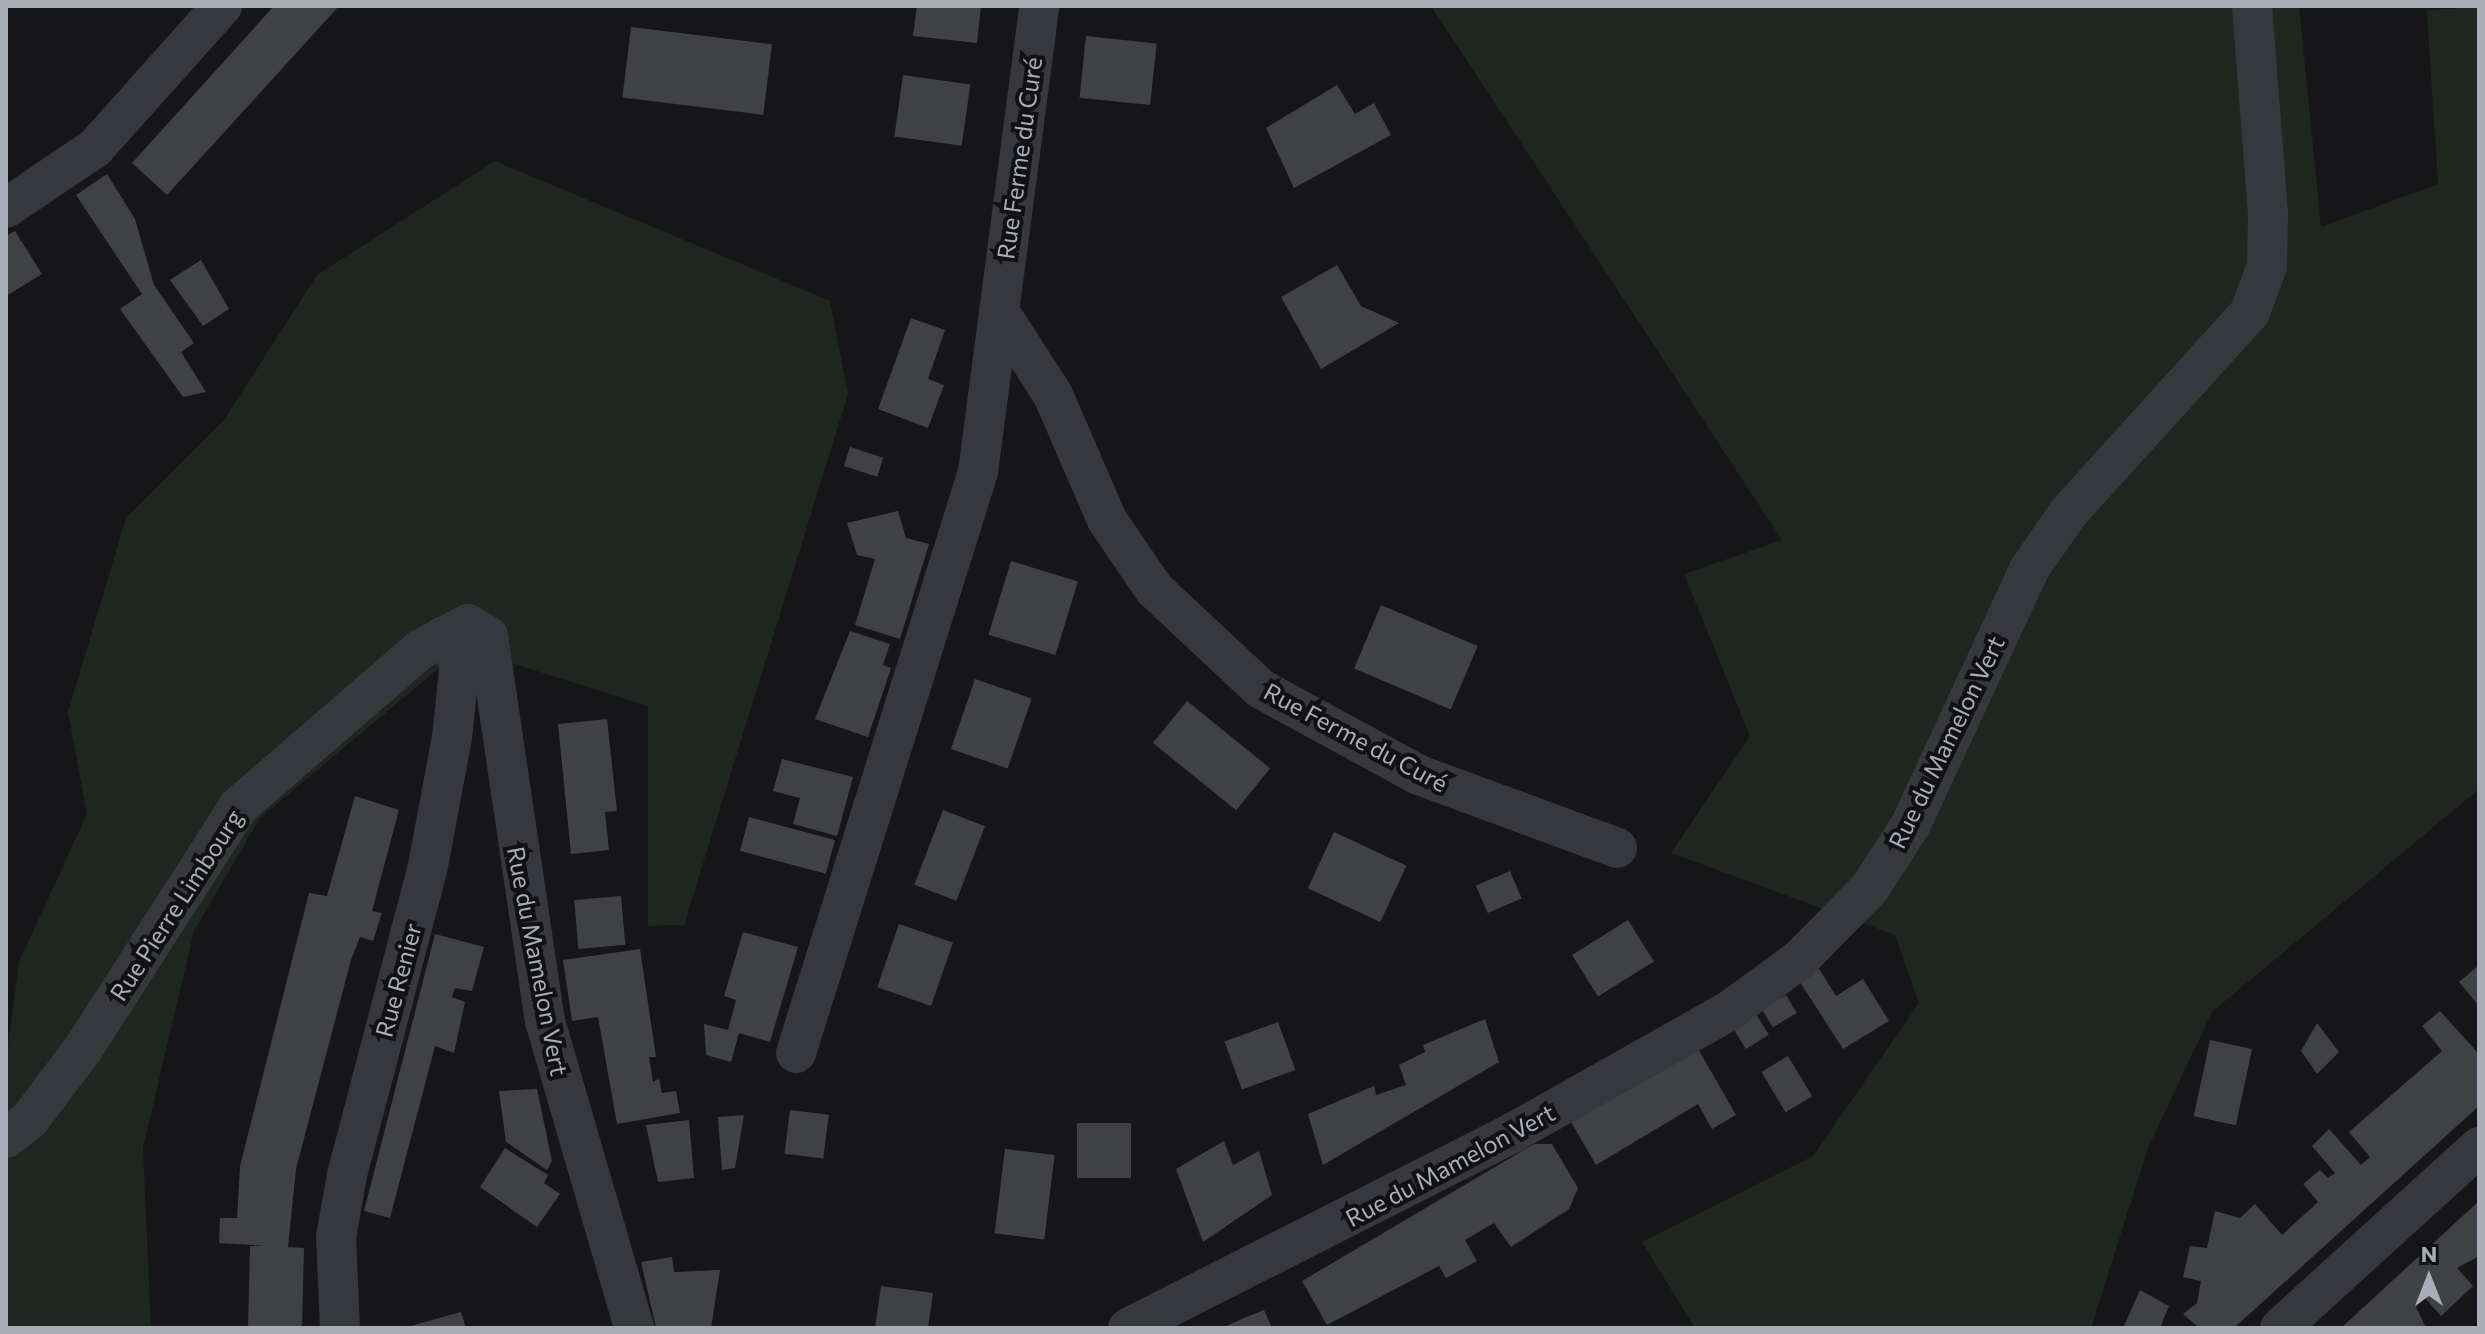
<!DOCTYPE html>
<meta charset="utf-8">
<style>
body{margin:0}
#map{position:relative;width:2485px;height:1334px;overflow:hidden;background:#161618;font-family:Commissioner,sans-serif}
div>[style]{position:absolute}
[style*='--x']{left:calc(var(--x)*1px);top:calc(var(--y)*1px);width:calc(var(--w)*1px);rotate:calc(var(--a)*1deg)}
.green>*{inset:0;background:#1e261f}
.building>*{inset:0;background:#404145;transform-origin:0 0}
.minor>*{height:40px;margin:-20px;padding:0 20px;transform-origin:20px;border-radius:20px;background:#37383d}
span{translate:-50% -50%;white-space:nowrap;text-align:center;line-height:1.15;-webkit-text-stroke:8px #111113;paint-order:stroke}
.street-label{font-size:24px;color:#a8adb8}
.frame{position:absolute;inset:0;border:8px solid #a8adb8;pointer-events:none}
.north{position:absolute;left:2389px;top:1238px;width:80px;height:80px;-webkit-text-stroke:6px #111113;paint-order:stroke;rotate:0deg;font-size:22px;font-weight:700;line-height:32px;text-align:center;color:#a8adb8}
.north::after{content:'';display:block;margin:auto;width:28px;height:36px;background:#a8adb8;clip-path:polygon(50% 0,100% 100%,50% 72%,0 100%)}
</style>
<div id="map">
<div class="green">
<div style="clip-path:polygon(1431px 6px,2299px 6px,2321px 227px,2438px 184px,2427px 11px,2479px 6px,2479px 789px,2212px 1012px,2148px 1148px,2091px 1328px,1695px 1328px,1642px 1242px,1813px 1156px,1919px 1003px,1895px 935px,1671px 853px,1750px 736px,1684px 574px,1782px 540px)"></div>
<div style="clip-path:polygon(495px 161px,830px 301px,848px 394px,684px 925px,648px 926px,648px 706px,463px 648px,260px 818px,194px 931px,143px 1148px,151px 1328px,6px 1328px,6px 1060px,19px 962px,87px 814px,68px 712px,126px 518px,224px 420px,317px 275px)"></div>
</div>
<div class="building">
<div style="clip-path:polygon(274px 6px,339px 6px,167px 195px,132px 163px)"></div>
<div style="clip-path:polygon(917px 6px,981px 6px,977px 43px,913px 36px)"></div>
<div style="left:631px;top:27px;width:142px;height:71px;rotate:7deg"></div>
<div style="left:1086px;top:36px;width:71px;height:62px;rotate:6deg"></div>
<div style="left:903px;top:75px;width:68px;height:62px;rotate:8deg"></div>
<div style="clip-path:polygon(1337px 85px,1355px 114px,1374px 103px,1391px 135px,1294px 188px,1266px 128px)"></div>
<div style="clip-path:polygon(107px 174px,135px 219px,154px 285px,194px 343px,181px 352px,206px 392px,183px 397px,120px 309px,142px 294px,76px 195px)"></div>
<div style="clip-path:polygon(15px 231px,42px 274px,6px 296px,6px 236px)"></div>
<div style="clip-path:polygon(201px 260px,229px 309px,203px 326px,170px 280px)"></div>
<div style="clip-path:polygon(1337px 265px,1361px 306px,1399px 323px,1321px 369px,1281px 297px)"></div>
<div style="clip-path:polygon(911px 318px,945px 330px,928px 379px,944px 385px,928px 428px,878px 409px)"></div>
<div style="left:850px;top:447px;width:35px;height:20px;rotate:18deg"></div>
<div style="clip-path:polygon(898px 511px,906px 538px,929px 544px,900px 639px,855px 625px,875px 559px,857px 555px,847px 523px)"></div>
<div style="left:1011px;top:561px;width:70px;height:77px;rotate:17deg"></div>
<div style="left:1381px;top:605px;width:105px;height:69px;rotate:23deg"></div>
<div style="clip-path:polygon(850px 631px,890px 644px,883px 665px,891px 668px,868px 737px,815px 719px)"></div>
<div style="left:975px;top:679px;width:60px;height:74px;rotate:19deg"></div>
<div style="left:1187px;top:701px;width:107px;height:54px;rotate:39deg"></div>
<div style="clip-path:polygon(607px 719px,617px 811px,605px 812px,609px 850px,571px 854px,558px 724px)"></div>
<div style="clip-path:polygon(782px 759px,853px 777px,837px 836px,793px 824px,800px 798px,773px 791px)"></div>
<div style="clip-path:polygon(355px 796px,399px 810px,372px 911px,382px 913px,373px 941px,360px 937px,351px 960px,296px 1169px,288px 1247px,304px 1248px,302px 1328px,248px 1328px,250px 1246px,266px 1246px,219px 1243px,220px 1218px,237px 1218px,240px 1166px,309px 893px,327px 896px)"></div>
<div style="left:943px;top:810px;width:45px;height:80px;rotate:21deg"></div>
<div style="left:749px;top:817px;width:89px;height:35px;rotate:15deg"></div>
<div style="left:1334px;top:832px;width:80px;height:62px;rotate:25deg"></div>
<div style="left:1510px;top:871px;width:30px;height:37px;rotate:67deg"></div>
<div style="left:621px;top:896px;width:49px;height:47px;rotate:85deg"></div>
<div style="left:1628px;top:920px;width:49px;height:66px;rotate:58deg"></div>
<div style="left:899px;top:924px;width:57px;height:67px;rotate:19deg"></div>
<div style="clip-path:polygon(743px 932px,798px 947px,770px 1042px,739px 1033px,731px 1062px,706px 1055px,704px 1024px,728px 1030px,736px 1000px,724px 996px)"></div>
<div style="clip-path:polygon(435px 934px,484px 947px,472px 991px,455px 988px,452px 997px,465px 1002px,454px 1053px,435px 1046px,390px 1218px,364px 1211px)"></div>
<div style="clip-path:polygon(640px 949px,656px 1057px,649px 1057px,653px 1082px,659px 1079px,662px 1093px,676px 1091px,680px 1113px,617px 1124px,598px 1017px,572px 1021px,563px 960px)"></div>
<div style="clip-path:polygon(2479px 965px,2479px 1006px,2459px 982px)"></div>
<div style="clip-path:polygon(1818px 967px,1836px 996px,1863px 979px,1889px 1021px,1843px 1049px,1798px 979px)"></div>
<div style="left:1786px;top:995px;width:21px;height:28px;rotate:59deg"></div>
<div style="left:1754px;top:1011px;width:28px;height:27px;rotate:58deg"></div>
<div style="clip-path:polygon(2440px 1011px,2479px 1054px,2479px 1106px,2234px 1328px,2199px 1328px,2183px 1314px,2197px 1303px,2201px 1281px,2183px 1277px,2190px 1246px,2207px 1248px,2215px 1211px,2240px 1218px,2255px 1204px,2282px 1235px,2318px 1202px,2303px 1184px,2320px 1170px,2328px 1178px,2335px 1173px,2312px 1146px,2329px 1129px,2361px 1165px,2370px 1157px,2349px 1132px,2442px 1051px,2422px 1026px)"></div>
<div style="clip-path:polygon(1485px 1019px,1499px 1062px,1323px 1165px,1308px 1114px,1374px 1086px,1376px 1095px,1406px 1085px,1399px 1065px,1425px 1052px,1423px 1045px)"></div>
<div style="left:1278px;top:1022px;width:51px;height:57px;rotate:70deg"></div>
<div style="clip-path:polygon(2317px 1023px,2339px 1052px,2317px 1074px,2301px 1051px)"></div>
<div style="left:2210px;top:1040px;width:43px;height:78px;rotate:12deg"></div>
<div style="clip-path:polygon(1697px 1047px,1736px 1115px,1712px 1129px,1698px 1104px,1596px 1165px,1571px 1122px)"></div>
<div style="left:1788px;top:1056px;width:47px;height:31px;rotate:59deg"></div>
<div style="clip-path:polygon(537px 1089px,552px 1161px,547px 1170px,506px 1142px,499px 1091px)"></div>
<div style="left:790px;top:1110px;width:39px;height:44px;rotate:7deg"></div>
<div style="clip-path:polygon(744px 1115px,735px 1168px,722px 1170px,718px 1117px)"></div>
<div style="clip-path:polygon(689px 1120px,694px 1178px,658px 1182px,646px 1125px)"></div>
<div style="left:1077px;top:1123px;width:54px;height:55px"></div>
<div style="clip-path:polygon(1224px 1141px,1233px 1165px,1259px 1151px,1272px 1195px,1203px 1242px,1176px 1169px)"></div>
<div style="clip-path:polygon(1534px 1144px,1552px 1144px,1578px 1188px,1569px 1209px,1511px 1247px,1494px 1223px,1465px 1240px,1477px 1261px,1446px 1278px,1439px 1266px,1327px 1325px,1302px 1281px)"></div>
<div style="clip-path:polygon(505px 1148px,548px 1175px,544px 1183px,560px 1194px,537px 1227px,480px 1187px)"></div>
<div style="left:1005px;top:1149px;width:50px;height:85px;rotate:7deg"></div>
<div style="clip-path:polygon(2479px 1201px,2479px 1256px,2457px 1268px,2473px 1286px,2441px 1316px,2425px 1298px,2416px 1307px,2426px 1328px,2341px 1328px)"></div>
<div style="clip-path:polygon(672px 1257px,674px 1272px,720px 1270px,711px 1328px,656px 1328px,641px 1262px)"></div>
<div style="clip-path:polygon(881px 1286px,933px 1293px,928px 1328px,875px 1328px)"></div>
<div style="clip-path:polygon(2140px 1290px,2169px 1306px,2160px 1328px,2123px 1328px)"></div>
<div style="clip-path:polygon(1264px 1310px,1272px 1328px,1222px 1328px,1244px 1318px)"></div>
<div style="clip-path:polygon(461px 1312px,466px 1328px,408px 1328px,407px 1327px)"></div>
</div>
<div class="minor">
<div style="--x:6;--y:208;--w:107;--a:-34"></div>
<div style="--x:95;--y:148;--w:191;--a:-48.2"></div>
<div style="--x:999;--y:311;--w:100;--a:57.3"></div>
<div style="--x:1053;--y:395;--w:136;--a:66.6"></div>
<div style="--x:1107;--y:520;--w:83;--a:55.7"></div>
<div style="--x:1154;--y:589;--w:146;--a:43.1"></div>
<div style="--x:1261;--y:689;--w:180;--a:28.6"></div>
<div style="--x:1419;--y:775;--w:211;--a:20.2"></div>
<div style="--x:796;--y:1053;--w:609;--a:-72.61"></div>
<div style="--x:978;--y:472;--w:470;--a:-82.5"></div>
<div style="--x:6;--y:1138;--w:31;--a:-38"></div>
<div style="--x:30;--y:1119;--w:88;--a:-52.9"></div>
<div style="--x:83;--y:1049;--w:289;--a:-57.3"></div>
<div style="--x:239;--y:806;--w:240;--a:-40.8"></div>
<div style="--x:421;--y:649;--w:53;--a:-28"></div>
<div style="--x:468;--y:624;--w:23;--a:31"></div>
<div style="--x:488;--y:636;--w:389;--a:81.6"></div>
<div style="--x:545;--y:1021;--w:320;--a:73.8"></div>
<div style="--x:340;--y:1328;--w:91;--a:-92.5"></div>
<div style="--x:336;--y:1237;--w:63;--a:-79.9"></div>
<div style="--x:347;--y:1175;--w:314;--a:-75.3"></div>
<div style="--x:427;--y:871;--w:135;--a:-79.4"></div>
<div style="--x:452;--y:738;--w:77;--a:-84.1"></div>
<div style="--x:460;--y:661;--w:30;--a:-123"></div>
<div style="--x:1128;--y:1328;--w:433;--a:-26.9"></div>
<div style="--x:1514;--y:1132;--w:247;--a:-29.4"></div>
<div style="--x:1729;--y:1011;--w:88;--a:-36.2"></div>
<div style="--x:1800;--y:959;--w:100;--a:-45.4"></div>
<div style="--x:1870;--y:888;--w:76;--a:-57.4"></div>
<div style="--x:1911;--y:824;--w:282;--a:-65.1"></div>
<div style="--x:2030;--y:568;--w:67;--a:-55.4"></div>
<div style="--x:2068;--y:513;--w:271;--a:-47.8"></div>
<div style="--x:2250;--y:312;--w:49;--a:-69.7"></div>
<div style="--x:2267;--y:266;--w:52;--a:-88.9"></div>
<div style="--x:2268;--y:214;--w:209;--a:-94.4"></div>
<div style="--x:2280;--y:1328;--w:269;--a:-42.3"></div>
</div>
<div class="street-label">
<span style="left:1019px;top:158px;rotate:-82deg">Rue Ferme du Curé</span>
<span style="left:1356px;top:737px;rotate:28deg">Rue Ferme du Curé</span>
<span style="left:1946px;top:742px;rotate:-64deg">Rue du Mamelon Vert</span>
<span style="left:176px;top:905px;rotate:-57deg">Rue Pierre Limbourg</span>
<span style="left:538px;top:961px;rotate:79deg">Rue du Mamelon Vert</span>
<span style="left:398px;top:980px;rotate:-75deg">Rue Renier</span>
<span style="left:1450px;top:1165px;rotate:-28deg">Rue du Mamelon Vert</span>
</div>
<div class="frame"></div>
<div class="north">N</div>
</div>
